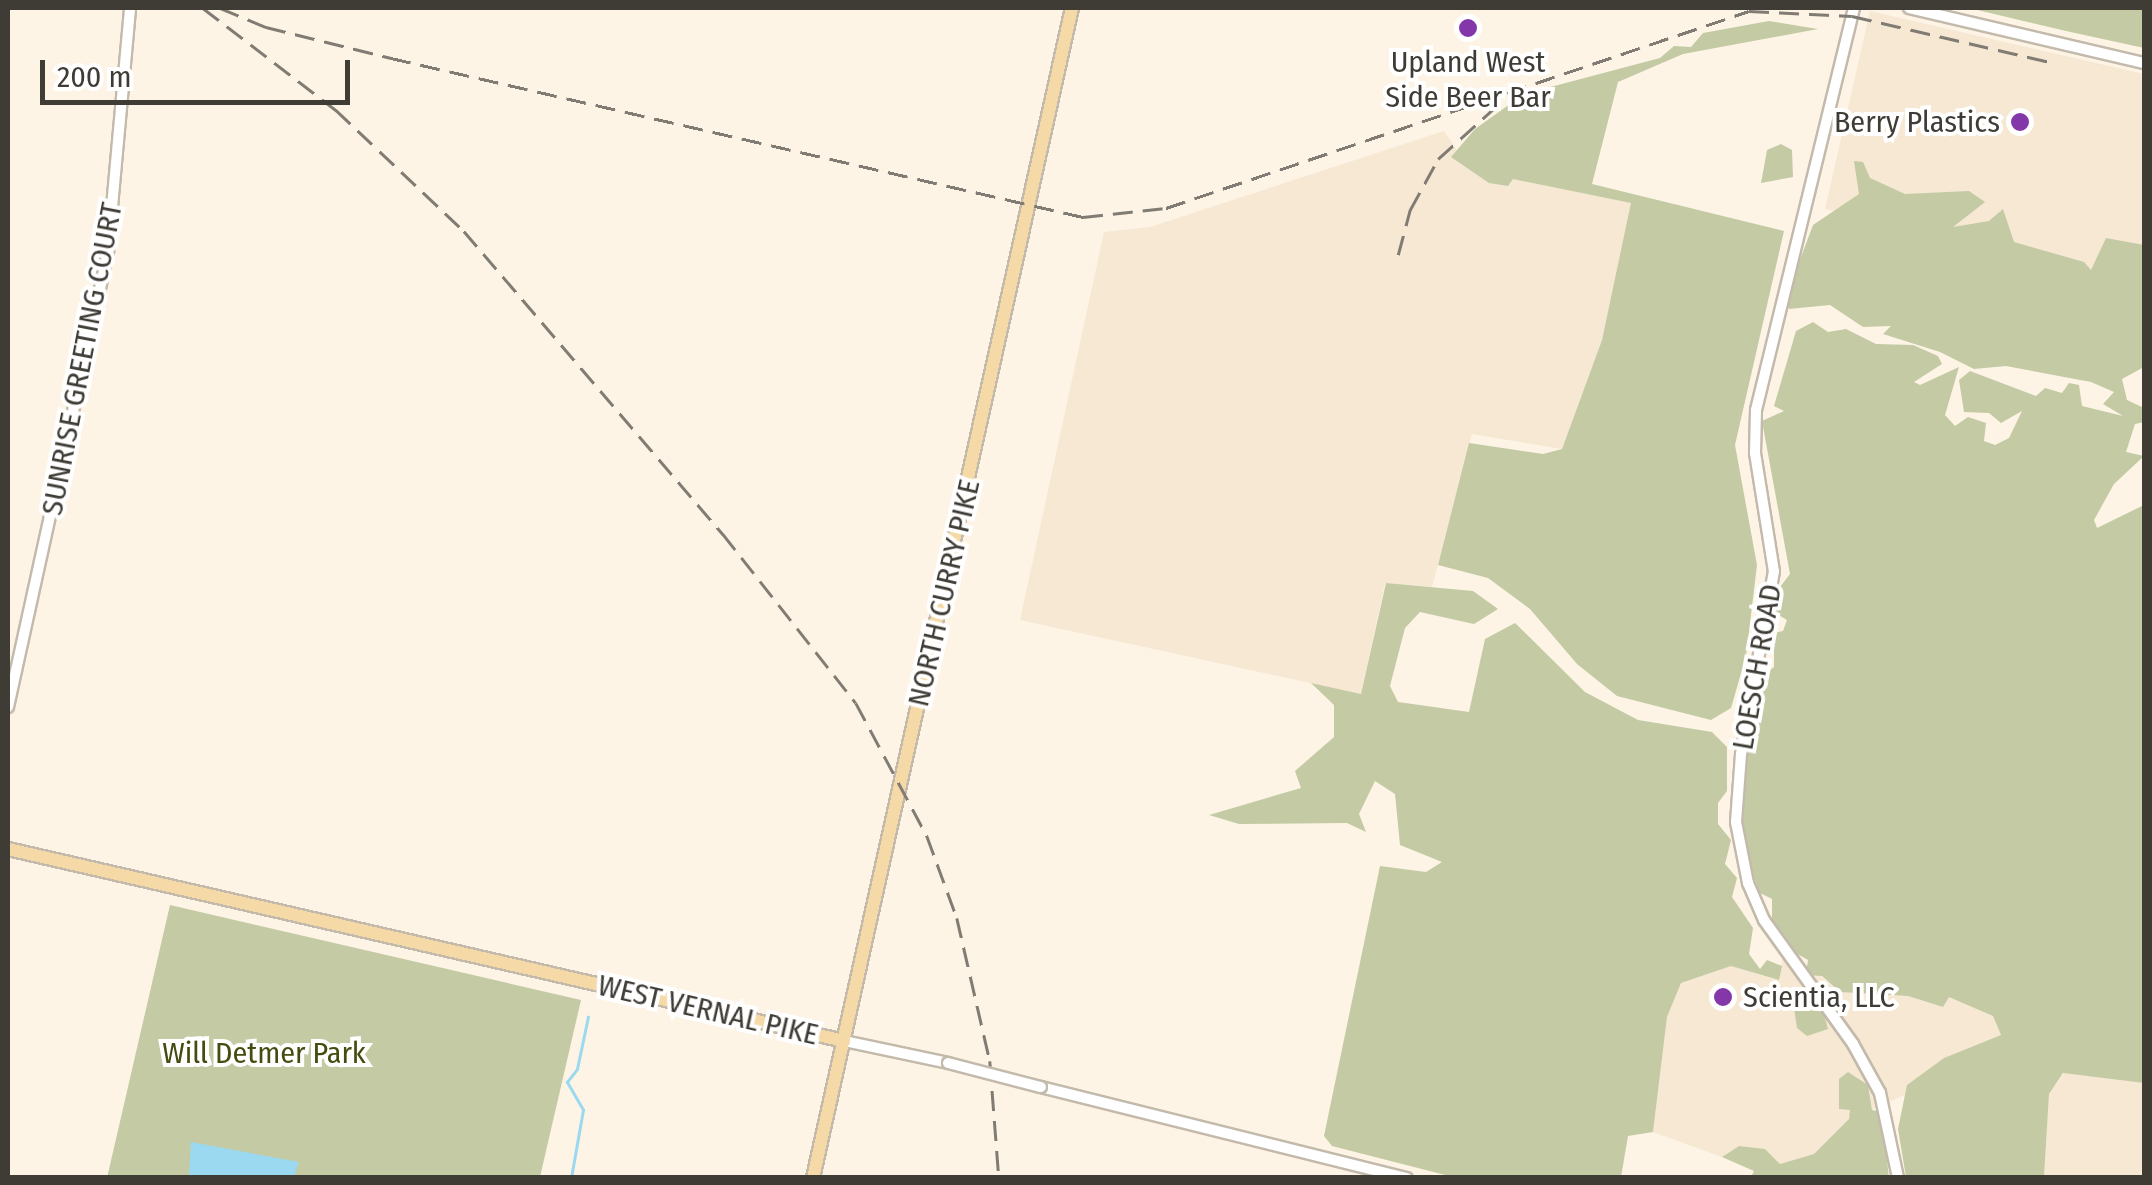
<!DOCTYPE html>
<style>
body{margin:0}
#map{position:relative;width:2152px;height:1185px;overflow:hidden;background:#fdf4e5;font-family:"Fira Sans Condensed",sans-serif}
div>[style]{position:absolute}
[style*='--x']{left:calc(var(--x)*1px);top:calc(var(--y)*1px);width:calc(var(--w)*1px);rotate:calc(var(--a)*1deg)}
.built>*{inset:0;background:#f6e8d3}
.green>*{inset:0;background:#c3caa4}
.water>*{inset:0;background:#9ad9f0}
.stream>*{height:2.5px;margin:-1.25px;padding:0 1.25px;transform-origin:1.25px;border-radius:1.25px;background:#9ad9f0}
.roads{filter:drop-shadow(2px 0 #c3baac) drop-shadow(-2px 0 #c3baac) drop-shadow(0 2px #c3baac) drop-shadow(0 -2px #c3baac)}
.minor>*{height:10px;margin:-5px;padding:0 5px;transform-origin:5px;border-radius:5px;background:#fff}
.major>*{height:12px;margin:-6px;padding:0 6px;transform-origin:6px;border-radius:6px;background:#f5daa8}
.rail>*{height:2.5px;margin-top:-1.25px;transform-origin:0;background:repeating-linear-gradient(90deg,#817c73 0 20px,transparent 0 30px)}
.bridges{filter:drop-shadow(2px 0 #c3baac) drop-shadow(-2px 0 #c3baac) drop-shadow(0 2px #c3baac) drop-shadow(0 -2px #c3baac)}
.minor-bridge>*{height:10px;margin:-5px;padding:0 5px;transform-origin:5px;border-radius:5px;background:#fff}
.dots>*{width:28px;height:28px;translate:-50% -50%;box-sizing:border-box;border:5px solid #fff;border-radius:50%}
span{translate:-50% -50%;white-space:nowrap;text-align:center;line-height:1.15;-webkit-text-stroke:8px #fff;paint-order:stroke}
.poi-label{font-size:30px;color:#3f3c36}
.right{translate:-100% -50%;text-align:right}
.left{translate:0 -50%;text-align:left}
.street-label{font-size:30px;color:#3f3c36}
.park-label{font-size:30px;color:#464c0f}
.frame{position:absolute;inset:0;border:10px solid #3f3c36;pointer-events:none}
.scale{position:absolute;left:40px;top:60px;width:310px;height:45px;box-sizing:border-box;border:5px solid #3f3c36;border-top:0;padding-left:12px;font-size:30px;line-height:35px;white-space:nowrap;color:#3f3c36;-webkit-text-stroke:8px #fff;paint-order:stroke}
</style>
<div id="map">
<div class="built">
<div style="clip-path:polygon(1870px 11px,2144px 74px,2144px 245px,2094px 271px,1825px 209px)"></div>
<div style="clip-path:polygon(1444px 131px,1470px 170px,1632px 203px,1602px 340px,1562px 449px,1472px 434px,1432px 587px,1385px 583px,1361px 694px,1020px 620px,1104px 232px,1150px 227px)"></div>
<div style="clip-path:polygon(1785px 947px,1840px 992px,1908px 996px,1943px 1007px,1948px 996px,1993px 1016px,2001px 1035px,1944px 1058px,1907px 1085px,1906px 1094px,1872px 1110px,1844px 1098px,1840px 1109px,1851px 1110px,1849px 1119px,1814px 1154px,1780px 1164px,1765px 1149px,1739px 1146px,1722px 1157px,1653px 1132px,1667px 1017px,1681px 983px,1731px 966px,1778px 980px)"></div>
<div style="clip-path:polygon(2064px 1073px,2144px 1083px,2144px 1177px,2044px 1178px,2049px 1094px)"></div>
</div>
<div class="green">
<div style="clip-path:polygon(1969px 8px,2144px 8px,2144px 48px,2066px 31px)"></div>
<div style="clip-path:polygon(1769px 21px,1818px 29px,1683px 54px,1618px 82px,1592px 184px,1784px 231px,1735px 445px,1757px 565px,1746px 656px,1731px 708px,1711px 720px,1617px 696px,1577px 664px,1530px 609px,1488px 578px,1438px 565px,1469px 443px,1543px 454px,1562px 449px,1602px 340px,1631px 203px,1513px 179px,1508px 186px,1489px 183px,1451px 157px,1475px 129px,1524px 94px,1660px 58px,1674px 46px,1691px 47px,1703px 33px)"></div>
<div style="clip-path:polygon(1781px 144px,1792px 150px,1793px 177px,1761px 183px,1767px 150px)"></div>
<div style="clip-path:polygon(1854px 161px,1863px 162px,1870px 178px,1905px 194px,1969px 191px,1985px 202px,1953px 227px,1989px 221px,2003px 209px,2014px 242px,2084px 262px,2091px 270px,2106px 238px,2144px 245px,2144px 367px,2122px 379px,2127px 400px,2144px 408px,2144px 422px,2135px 424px,2126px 452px,2144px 456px,2114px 484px,2094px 520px,2097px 528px,2144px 505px,2144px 1083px,2063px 1073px,2049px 1094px,2044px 1177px,1906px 1177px,1898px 1129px,1907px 1085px,1944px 1058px,2001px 1035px,1993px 1016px,1949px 997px,1943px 1007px,1908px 996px,1840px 992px,1822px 976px,1806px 975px,1808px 960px,1785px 947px,1772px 927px,1772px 899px,1760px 893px,1743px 848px,1742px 766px,1751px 685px,1774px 667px,1774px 633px,1783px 631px,1787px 620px,1775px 613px,1776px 592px,1790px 574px,1762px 421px,1784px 411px,1774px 406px,1796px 331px,1813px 322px,1828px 332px,1846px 329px,1876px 344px,1913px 345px,1938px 356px,1942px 364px,1914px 382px,1920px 385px,1959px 367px,1945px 415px,1955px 426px,1968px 417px,1986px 423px,1984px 441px,1995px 445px,2009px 438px,2022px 411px,2001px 423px,1989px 413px,1964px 412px,1959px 380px,1970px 371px,2036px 396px,2045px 388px,2062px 393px,2069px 383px,2079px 385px,2082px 406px,2123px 416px,2103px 404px,2114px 392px,2091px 382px,2006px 366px,1974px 369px,1940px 352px,1883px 334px,1891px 326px,1863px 327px,1830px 305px,1789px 309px,1789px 289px,1813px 225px,1859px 194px)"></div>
<div style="clip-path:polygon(1386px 583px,1473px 591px,1498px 609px,1474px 624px,1420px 612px,1405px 628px,1390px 686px,1398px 702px,1469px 712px,1485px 639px,1515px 623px,1585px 692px,1638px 720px,1712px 732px,1727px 747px,1727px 791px,1718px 803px,1718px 824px,1731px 840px,1725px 864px,1737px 878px,1732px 897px,1753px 928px,1749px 954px,1760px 969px,1767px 960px,1782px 966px,1779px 980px,1731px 966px,1681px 983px,1667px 1017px,1653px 1132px,1628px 1136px,1621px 1177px,1453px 1177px,1332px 1146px,1324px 1136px,1380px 866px,1426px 872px,1442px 862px,1400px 845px,1395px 794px,1375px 781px,1359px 814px,1366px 832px,1347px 823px,1239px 824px,1209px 815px,1301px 788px,1295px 771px,1334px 737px,1334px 705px,1311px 683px,1361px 694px)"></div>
<div style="clip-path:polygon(170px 905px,581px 1000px,540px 1177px,107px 1178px)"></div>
<div style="clip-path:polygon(1792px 995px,1824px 1014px,1828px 1029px,1807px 1036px,1797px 1028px)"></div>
<div style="clip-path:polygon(1848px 1072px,1868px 1085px,1872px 1110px,1881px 1112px,1889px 1177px,1751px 1177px,1754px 1171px,1722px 1157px,1739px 1146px,1765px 1149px,1780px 1164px,1814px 1154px,1849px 1119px,1850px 1110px,1839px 1109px,1839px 1079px)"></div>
</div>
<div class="water">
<div style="clip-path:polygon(191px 1142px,299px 1162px,294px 1177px,189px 1177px)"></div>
</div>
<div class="stream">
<div style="--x:571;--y:1178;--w:69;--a:-80"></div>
<div style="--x:583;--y:1110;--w:32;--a:-120"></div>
<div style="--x:567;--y:1082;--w:16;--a:-52"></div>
<div style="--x:577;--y:1069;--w:53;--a:-78.1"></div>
</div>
<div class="roads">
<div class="minor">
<div style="--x:1854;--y:8;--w:414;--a:103.7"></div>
<div style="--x:1756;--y:410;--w:43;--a:91.3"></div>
<div style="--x:1755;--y:453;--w:120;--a:80.9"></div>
<div style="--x:1774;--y:571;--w:186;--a:100.2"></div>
<div style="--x:1741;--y:754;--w:68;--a:94.2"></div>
<div style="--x:1736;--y:822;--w:62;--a:78.9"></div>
<div style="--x:1748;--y:883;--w:40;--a:66.6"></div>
<div style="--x:1764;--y:920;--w:153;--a:54.3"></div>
<div style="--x:1853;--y:1044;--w:56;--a:61.1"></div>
<div style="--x:1880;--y:1093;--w:87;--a:78"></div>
<div style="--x:1909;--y:8;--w:241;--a:13.2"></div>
<div style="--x:8;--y:707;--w:467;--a:-77.6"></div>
<div style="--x:108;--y:251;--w:244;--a:-84.8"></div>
<div style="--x:844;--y:1041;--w:106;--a:11.9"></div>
<div style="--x:1041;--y:1087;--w:377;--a:14"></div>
</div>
<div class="major">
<div style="--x:8;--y:849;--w:858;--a:12.93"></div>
<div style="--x:813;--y:1178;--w:1198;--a:-77.52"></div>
</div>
</div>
<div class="rail">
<div style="--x:203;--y:8;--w:168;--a:37.5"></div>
<div style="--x:336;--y:110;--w:176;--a:43.4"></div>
<div style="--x:464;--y:231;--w:399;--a:49.5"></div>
<div style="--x:723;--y:534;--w:215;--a:51.8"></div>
<div style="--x:856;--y:703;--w:151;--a:61.9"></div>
<div style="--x:927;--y:836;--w:87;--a:69.9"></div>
<div style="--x:957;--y:918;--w:147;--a:77"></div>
<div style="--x:990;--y:1061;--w:117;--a:85.6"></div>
<div style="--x:220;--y:8;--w:50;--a:22.4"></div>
<div style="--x:266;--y:27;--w:129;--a:13.9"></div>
<div style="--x:391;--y:58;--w:710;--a:12.94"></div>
<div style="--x:1083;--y:217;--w:83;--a:-6.2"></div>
<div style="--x:1166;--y:208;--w:615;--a:-18.67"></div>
<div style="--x:1749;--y:11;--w:103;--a:2.8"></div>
<div style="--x:1852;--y:16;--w:202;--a:13.1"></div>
<div style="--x:1398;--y:255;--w:47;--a:-75.1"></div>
<div style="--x:1410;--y:210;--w:58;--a:-61.2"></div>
<div style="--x:1438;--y:159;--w:85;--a:-42.1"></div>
</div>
<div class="bridges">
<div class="minor-bridge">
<div style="--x:948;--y:1063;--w:96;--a:14.5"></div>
</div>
</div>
<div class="dots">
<div style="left:1468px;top:28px;background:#8337a8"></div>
<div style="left:2020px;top:122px;background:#8337a8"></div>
<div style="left:1723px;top:997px;background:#8337a8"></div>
</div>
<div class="poi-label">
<span style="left:1468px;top:79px">Upland West<br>Side Beer Bar</span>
<span class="right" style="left:2000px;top:122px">Berry Plastics</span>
<span class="left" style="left:1743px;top:997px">Scientia, LLC</span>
</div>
<div class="street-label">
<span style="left:82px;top:359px;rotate:-79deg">SUNRISE GREETING COURT</span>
<span style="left:944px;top:593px;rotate:-77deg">NORTH CURRY PIKE</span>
<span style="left:1757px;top:667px;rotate:-80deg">LOESCH ROAD</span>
<span style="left:708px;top:1010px;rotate:13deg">WEST VERNAL PIKE</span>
</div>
<div class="park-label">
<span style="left:264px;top:1053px">Will Detmer Park</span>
</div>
<div class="frame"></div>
<div class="scale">200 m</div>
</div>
